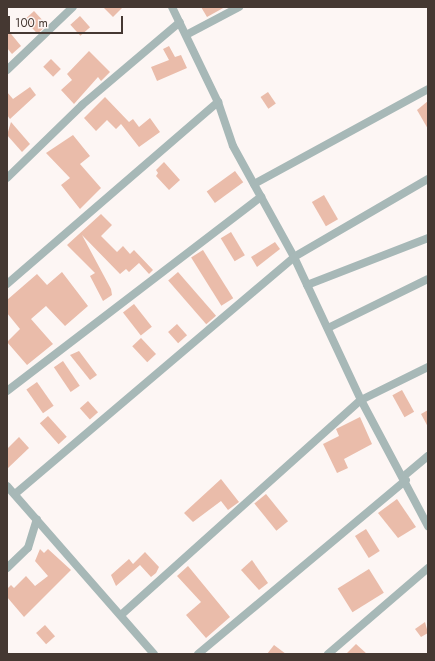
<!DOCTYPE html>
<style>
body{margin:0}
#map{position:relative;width:435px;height:661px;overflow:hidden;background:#fdf6f4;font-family:Jost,sans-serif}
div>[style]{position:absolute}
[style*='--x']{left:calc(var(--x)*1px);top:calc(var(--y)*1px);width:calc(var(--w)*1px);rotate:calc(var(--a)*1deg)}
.building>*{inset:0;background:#eabcaa;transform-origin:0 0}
.street>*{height:8px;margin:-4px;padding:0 4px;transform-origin:4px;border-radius:4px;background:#a7b8b7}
span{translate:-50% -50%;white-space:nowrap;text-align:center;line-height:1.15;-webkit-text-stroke:3px #fdf6f4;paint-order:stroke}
.frame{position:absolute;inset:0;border:8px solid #453832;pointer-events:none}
.scale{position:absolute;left:8px;top:16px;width:115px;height:18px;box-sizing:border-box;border:2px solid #453832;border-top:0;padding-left:5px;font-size:12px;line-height:14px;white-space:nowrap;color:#453832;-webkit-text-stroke:3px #fdf6f4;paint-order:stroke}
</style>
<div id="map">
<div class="building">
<div style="clip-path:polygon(103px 7px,123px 7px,113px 17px)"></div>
<div style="clip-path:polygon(201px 7px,225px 7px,207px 17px)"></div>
<div style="left:34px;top:11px;width:19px;height:13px;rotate:47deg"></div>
<div style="left:80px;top:16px;width:15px;height:13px;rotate:48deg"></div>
<div style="clip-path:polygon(7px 29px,21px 46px,12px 54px,7px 48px)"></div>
<div style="clip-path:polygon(169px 46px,175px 57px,181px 55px,187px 68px,157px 81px,151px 67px,169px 60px,163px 49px)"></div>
<div style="clip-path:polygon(89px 51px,110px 72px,101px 81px,98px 77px,74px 104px,61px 90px,72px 80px,67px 74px)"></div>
<div style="left:51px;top:59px;width:14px;height:11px;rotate:45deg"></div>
<div style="clip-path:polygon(30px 87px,36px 95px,10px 119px,7px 115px,7px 92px,13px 99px)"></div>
<div style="left:268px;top:92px;width:14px;height:9px;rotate:56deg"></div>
<div style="clip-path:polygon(105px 97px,129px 122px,133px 119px,139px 127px,150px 118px,160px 132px,139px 147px,121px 124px,116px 129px,107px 120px,96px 131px,84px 118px)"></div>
<div style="clip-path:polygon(428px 101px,428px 129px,417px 110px)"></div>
<div style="clip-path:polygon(11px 122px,30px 144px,22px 152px,7px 135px)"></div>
<div style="clip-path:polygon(73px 135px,90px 156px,80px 164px,101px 188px,80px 209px,61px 185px,70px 178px,46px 153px)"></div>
<div style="clip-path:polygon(164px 162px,180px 180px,169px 190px,156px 176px,158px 173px,156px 170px)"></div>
<div style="left:235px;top:171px;width:14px;height:35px;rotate:54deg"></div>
<div style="left:324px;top:195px;width:28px;height:14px;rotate:60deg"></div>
<div style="clip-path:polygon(101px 214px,112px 225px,101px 236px,117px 252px,123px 246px,130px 254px,134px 250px,153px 270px,149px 274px,139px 263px,129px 272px,126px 269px,120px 274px,82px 235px,111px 289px,112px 295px,103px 301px,90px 276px,95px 273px,67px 245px)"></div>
<div style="left:231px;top:232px;width:27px;height:12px;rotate:59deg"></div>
<div style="clip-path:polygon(275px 242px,280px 249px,257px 267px,251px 257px)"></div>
<div style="left:203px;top:250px;width:57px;height:14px;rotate:58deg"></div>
<div style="clip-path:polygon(62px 272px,88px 306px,65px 326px,46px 306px,31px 319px,53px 344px,27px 365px,7px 342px,20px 329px,7px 313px,7px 300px,37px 274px,47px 285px)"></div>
<div style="left:178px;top:272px;width:58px;height:13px;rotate:49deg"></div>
<div style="left:134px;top:304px;width:29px;height:14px;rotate:52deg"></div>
<div style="left:177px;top:324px;width:15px;height:12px;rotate:48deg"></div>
<div style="left:141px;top:338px;width:22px;height:12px;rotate:47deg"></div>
<div style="clip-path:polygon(79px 351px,97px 375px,90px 380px,70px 355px)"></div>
<div style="left:63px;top:361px;width:30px;height:11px;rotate:56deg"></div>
<div style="left:37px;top:382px;width:29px;height:13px;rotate:55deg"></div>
<div style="left:402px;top:390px;width:25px;height:11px;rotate:61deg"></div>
<div style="left:88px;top:401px;width:15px;height:11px;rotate:48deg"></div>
<div style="clip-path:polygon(428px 410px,428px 427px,421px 414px)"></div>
<div style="left:48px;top:416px;width:28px;height:11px;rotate:48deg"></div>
<div style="clip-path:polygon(360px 417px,372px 444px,344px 459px,348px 468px,337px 473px,323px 444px,339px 436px,336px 429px)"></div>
<div style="clip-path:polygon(19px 437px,29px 448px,7px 469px,7px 449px)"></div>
<div style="clip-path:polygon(221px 479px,239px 502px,228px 510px,221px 501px,193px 522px,184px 513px)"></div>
<div style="left:266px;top:494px;width:35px;height:15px;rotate:51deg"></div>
<div style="clip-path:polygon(397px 499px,416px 527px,398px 538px,378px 513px)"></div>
<div style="left:366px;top:529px;width:26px;height:13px;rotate:58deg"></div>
<div style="clip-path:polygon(40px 549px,44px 553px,48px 549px,71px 570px,24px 617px,7px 597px,7px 589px,11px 585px,14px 588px,26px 576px,35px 586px,48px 576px,35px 561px)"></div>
<div style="clip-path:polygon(145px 552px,159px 567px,156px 573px,151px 577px,140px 565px,116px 586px,111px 575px,129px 559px,133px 564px)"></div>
<div style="clip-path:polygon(252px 560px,268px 583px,259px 590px,241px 570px)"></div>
<div style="clip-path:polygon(188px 566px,230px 617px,206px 638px,186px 615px,201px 602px,177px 576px)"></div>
<div style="left:369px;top:569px;width:28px;height:37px;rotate:58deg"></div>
<div style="clip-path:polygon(425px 622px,428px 633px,421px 637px,415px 629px)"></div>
<div style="left:45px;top:625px;width:15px;height:12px;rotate:48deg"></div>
<div style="clip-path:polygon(356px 644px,367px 654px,346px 654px)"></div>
<div style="clip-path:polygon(274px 645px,286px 654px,267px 654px)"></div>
</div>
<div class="street">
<div style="--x:172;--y:7;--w:106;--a:64.2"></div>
<div style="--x:218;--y:102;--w:46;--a:71.2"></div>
<div style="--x:233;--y:146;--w:127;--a:61.2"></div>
<div style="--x:294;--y:257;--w:158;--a:64.9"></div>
<div style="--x:361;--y:400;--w:143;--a:62"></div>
<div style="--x:186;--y:35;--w:60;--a:-27.8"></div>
<div style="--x:7;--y:70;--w:91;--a:-43.7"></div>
<div style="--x:7;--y:178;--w:105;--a:-44.2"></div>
<div style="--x:82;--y:105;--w:128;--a:-40.3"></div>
<div style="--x:254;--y:184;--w:198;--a:-28.6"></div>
<div style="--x:7;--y:284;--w:279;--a:-40.8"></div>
<div style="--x:307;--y:285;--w:130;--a:-21.2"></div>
<div style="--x:328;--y:328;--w:111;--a:-26.1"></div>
<div style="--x:7;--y:391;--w:320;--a:-37.4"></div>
<div style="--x:404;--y:476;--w:31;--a:-40"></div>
<div style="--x:7;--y:486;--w:223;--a:48.8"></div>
<div style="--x:15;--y:494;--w:366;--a:-40.3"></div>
<div style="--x:294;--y:257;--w:155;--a:-30.2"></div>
<div style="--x:7;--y:568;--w:29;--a:-44"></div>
<div style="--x:28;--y:548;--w:30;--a:-73"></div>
<div style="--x:121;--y:615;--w:322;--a:-41.9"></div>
<div style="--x:361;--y:400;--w:75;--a:-26.2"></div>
<div style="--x:198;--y:654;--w:271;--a:-39.9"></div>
<div style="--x:328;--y:654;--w:132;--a:-40.7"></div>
</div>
<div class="frame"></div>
<div class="scale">100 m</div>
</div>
